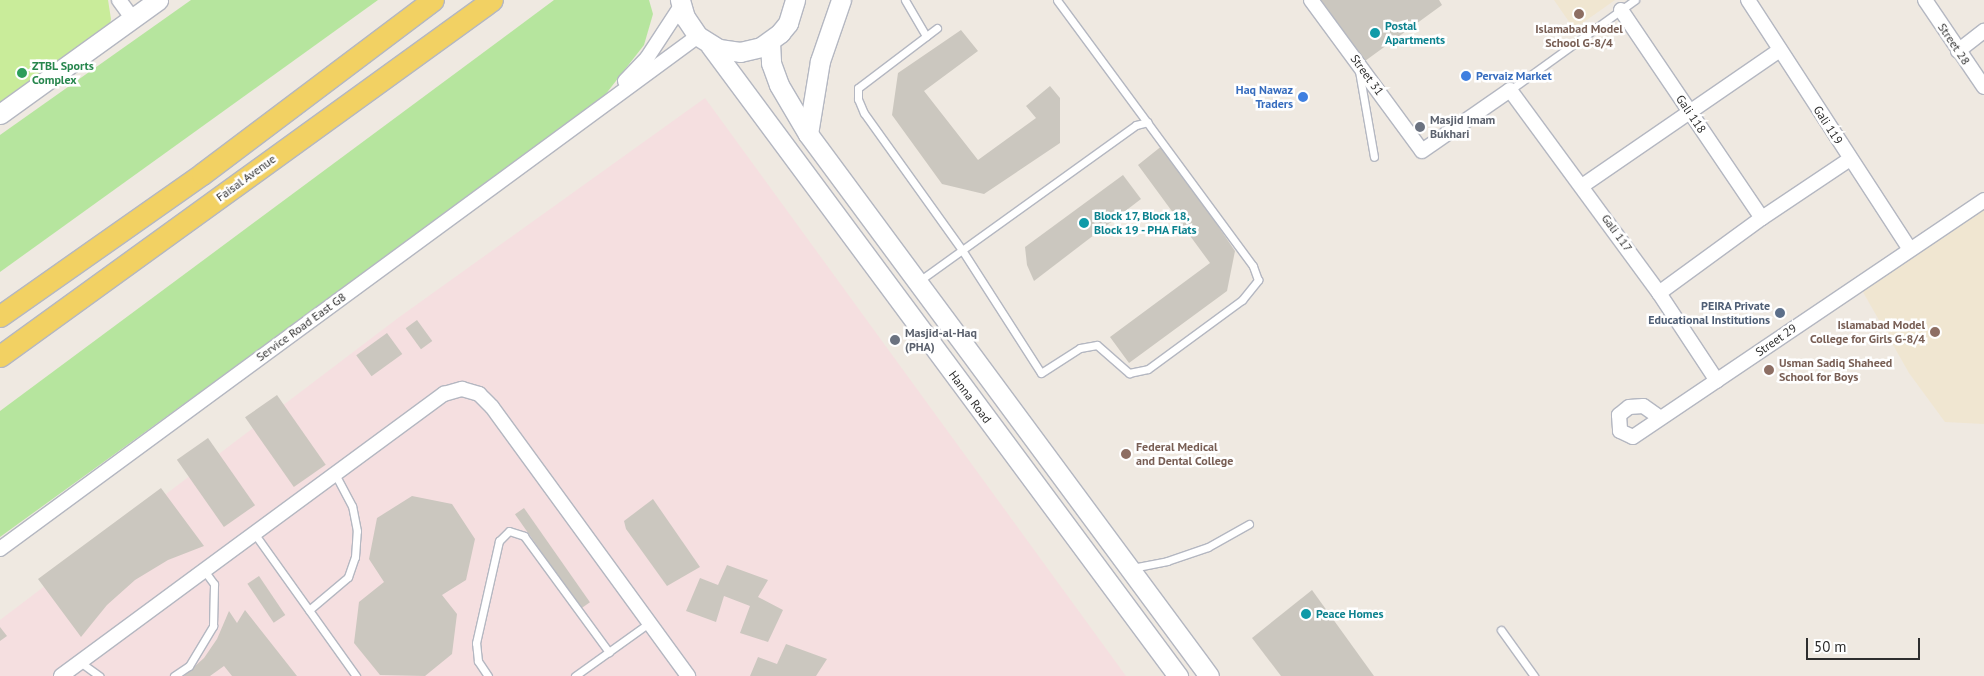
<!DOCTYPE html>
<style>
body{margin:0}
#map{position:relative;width:1984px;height:676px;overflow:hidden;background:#efe9e1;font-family:"PT Sans",sans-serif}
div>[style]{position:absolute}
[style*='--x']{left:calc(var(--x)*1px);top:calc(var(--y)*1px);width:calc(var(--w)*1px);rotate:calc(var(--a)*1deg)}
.education>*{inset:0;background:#f0e6d1}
.medical>*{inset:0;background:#f5dfe0}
.green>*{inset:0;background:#b6e59e}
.pitch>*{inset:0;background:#c9ec9a}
.building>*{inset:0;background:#cbc7bf;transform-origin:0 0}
.roads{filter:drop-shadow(1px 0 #b4b7c1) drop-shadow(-1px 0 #b4b7c1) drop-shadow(0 1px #b4b7c1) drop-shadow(0 -1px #b4b7c1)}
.lane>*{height:7px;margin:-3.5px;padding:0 3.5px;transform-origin:3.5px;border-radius:3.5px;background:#fff}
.street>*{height:14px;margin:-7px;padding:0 7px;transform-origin:7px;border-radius:7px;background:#fff}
.secondary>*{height:19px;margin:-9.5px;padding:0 9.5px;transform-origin:9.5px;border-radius:9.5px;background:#fff}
.primary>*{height:21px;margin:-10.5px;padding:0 10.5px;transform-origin:10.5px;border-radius:10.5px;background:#f2d163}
.dots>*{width:14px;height:14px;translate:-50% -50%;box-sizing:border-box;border:2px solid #fff;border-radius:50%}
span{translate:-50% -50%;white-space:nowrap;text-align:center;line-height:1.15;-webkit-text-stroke:5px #fff;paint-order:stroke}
.culture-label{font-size:12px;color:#0d838f;font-weight:700}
.left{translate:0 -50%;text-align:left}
.education-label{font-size:12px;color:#785e54;font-weight:700}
.right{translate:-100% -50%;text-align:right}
.street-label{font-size:12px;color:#2e2e2e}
.leisure-label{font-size:12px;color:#27864d;font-weight:700}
.shop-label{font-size:12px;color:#366cbe;font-weight:700}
.worship-label{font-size:12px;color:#5b616d;font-weight:700}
.service-label{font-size:12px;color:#4e5e75;font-weight:700}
.scale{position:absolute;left:1806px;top:638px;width:114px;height:22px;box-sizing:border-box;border:2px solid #2e2e2e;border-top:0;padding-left:6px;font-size:15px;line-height:18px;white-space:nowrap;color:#2e2e2e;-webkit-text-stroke:4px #fff;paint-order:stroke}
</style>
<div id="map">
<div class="education">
<div style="clip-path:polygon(1554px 0,1615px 0,1574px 29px)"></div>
<div style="clip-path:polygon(1984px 201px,1984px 424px,1945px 422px,1909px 373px,1863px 292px)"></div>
</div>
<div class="medical">
<div style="clip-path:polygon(705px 98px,1126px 676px,0 676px,0 620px,398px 318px)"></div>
</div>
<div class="green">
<div style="clip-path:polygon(191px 0,378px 0,0 272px,0 135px)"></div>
<div style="clip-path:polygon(554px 0,649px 0,653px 14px,644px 45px,598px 104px,0 537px,0 411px)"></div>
</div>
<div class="pitch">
<div style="clip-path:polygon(0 0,108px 0,111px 19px,109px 29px,0 103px)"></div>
</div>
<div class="building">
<div style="clip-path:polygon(1321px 0,1439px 0,1442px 5px,1365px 61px)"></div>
<div style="clip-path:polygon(961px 30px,978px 51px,924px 91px,978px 160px,1036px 118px,1026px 106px,1050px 86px,1060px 98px,1060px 143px,984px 194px,942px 184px,892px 115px,898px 73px)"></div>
<div style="clip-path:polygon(1163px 145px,1235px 251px,1227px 291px,1129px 363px,1110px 337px,1210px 263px,1138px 165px)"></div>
<div style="clip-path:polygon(1123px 175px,1141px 199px,1034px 281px,1027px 265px,1025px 247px)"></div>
<div style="left:417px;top:320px;width:26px;height:14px;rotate:54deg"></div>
<div style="left:387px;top:333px;width:26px;height:38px;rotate:54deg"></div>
<div style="left:277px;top:395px;width:85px;height:39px;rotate:55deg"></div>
<div style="left:208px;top:438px;width:82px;height:38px;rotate:55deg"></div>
<div style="clip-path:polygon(161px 488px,204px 546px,168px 560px,135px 580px,107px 605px,81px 637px,38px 579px)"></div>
<div style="clip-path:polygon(412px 496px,452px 504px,475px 539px,466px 580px,442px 595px,457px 614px,452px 654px,425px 676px,380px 675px,354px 643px,359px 602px,384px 582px,369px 559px,377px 518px)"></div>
<div style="clip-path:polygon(653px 499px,700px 567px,667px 586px,626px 529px,624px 521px)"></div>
<div style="left:524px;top:508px;width:115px;height:11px;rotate:55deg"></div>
<div style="clip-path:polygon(727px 565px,768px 580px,758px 597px,783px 610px,768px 642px,740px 633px,750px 606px,724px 596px,716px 622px,686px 611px,700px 578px,718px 585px)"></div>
<div style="left:259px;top:576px;width:47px;height:14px;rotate:56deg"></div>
<div style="clip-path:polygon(1312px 590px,1374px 676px,1281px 676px,1252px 638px)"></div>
<div style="clip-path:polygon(245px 610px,297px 676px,232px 676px,224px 666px,210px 676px,184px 676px,204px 658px,217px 639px,229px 611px,237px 623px)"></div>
<div style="clip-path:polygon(0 627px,7px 636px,0 641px)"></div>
<div style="clip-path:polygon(786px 644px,827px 659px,816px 676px,750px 676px,758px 657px,777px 664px)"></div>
</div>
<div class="roads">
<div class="lane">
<div style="--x:905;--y:0;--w:42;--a:59.7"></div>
<div style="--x:937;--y:28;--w:99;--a:142.8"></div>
<div style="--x:858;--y:88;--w:11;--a:90"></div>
<div style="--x:858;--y:99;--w:15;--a:67"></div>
<div style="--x:864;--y:113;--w:168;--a:54.4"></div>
<div style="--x:962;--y:250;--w:146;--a:57.3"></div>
<div style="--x:1041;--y:373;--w:46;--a:-32.7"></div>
<div style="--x:1080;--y:348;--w:17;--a:-10"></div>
<div style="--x:1097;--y:345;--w:43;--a:41.2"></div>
<div style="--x:1129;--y:373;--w:19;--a:-12"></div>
<div style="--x:1148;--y:369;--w:117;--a:-36.3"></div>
<div style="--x:1242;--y:300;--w:26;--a:-51"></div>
<div style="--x:1258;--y:280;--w:15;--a:-110"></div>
<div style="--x:1253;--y:266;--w:330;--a:-126.4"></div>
<div style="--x:1359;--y:71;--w:87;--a:80.1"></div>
<div style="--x:1510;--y:90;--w:154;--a:-35.8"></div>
<div style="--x:919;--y:281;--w:267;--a:-35.7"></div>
<div style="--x:1136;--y:125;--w:12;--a:-14"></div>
<div style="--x:254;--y:533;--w:176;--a:54.5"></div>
<div style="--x:1132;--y:568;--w:36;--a:-11"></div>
<div style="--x:1167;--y:561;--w:43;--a:-18.9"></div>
<div style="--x:1208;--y:547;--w:47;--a:-29.3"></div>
<div style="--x:309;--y:610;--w:51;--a:-40.2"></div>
<div style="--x:348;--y:577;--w:21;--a:-71"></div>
<div style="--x:355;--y:557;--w:26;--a:-86"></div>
<div style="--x:357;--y:531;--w:25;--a:-101"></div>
<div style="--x:352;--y:506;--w:36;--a:-118"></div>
<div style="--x:1501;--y:630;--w:57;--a:54.3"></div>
<div style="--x:80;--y:662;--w:24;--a:36"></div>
<div style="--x:174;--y:676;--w:18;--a:-34"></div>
<div style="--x:189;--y:666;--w:47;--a:-59"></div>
<div style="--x:213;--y:626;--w:42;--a:-88.6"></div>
<div style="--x:214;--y:584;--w:17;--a:-126"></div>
<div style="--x:488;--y:676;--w:18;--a:-124"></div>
<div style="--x:478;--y:661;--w:18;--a:-96"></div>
<div style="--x:476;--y:643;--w:105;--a:-77.3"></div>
<div style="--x:499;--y:541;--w:14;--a:-45"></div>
<div style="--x:509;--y:531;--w:16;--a:18"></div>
<div style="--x:524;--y:536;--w:144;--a:53.8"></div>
<div style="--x:575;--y:676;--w:91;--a:-35.6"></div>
</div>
<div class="street">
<div style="--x:119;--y:0;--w:22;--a:54"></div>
<div style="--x:1311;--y:0;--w:187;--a:53.7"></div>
<div style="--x:1422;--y:151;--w:107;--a:-34.7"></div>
<div style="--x:1510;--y:90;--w:252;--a:53.7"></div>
<div style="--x:1659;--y:293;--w:105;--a:56.6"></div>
<div style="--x:1748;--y:0;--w:297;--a:57"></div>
<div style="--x:1925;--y:0;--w:105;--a:55.9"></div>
<div style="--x:1621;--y:10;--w:251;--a:55.9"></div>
<div style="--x:1958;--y:51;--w:33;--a:-38"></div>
<div style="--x:625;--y:81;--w:32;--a:-46"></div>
<div style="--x:647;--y:58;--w:62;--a:-56.8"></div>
<div style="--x:1582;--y:186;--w:240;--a:-34.5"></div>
<div style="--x:1659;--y:293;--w:127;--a:-36.1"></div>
<div style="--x:1762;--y:218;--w:106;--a:-33.8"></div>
<div style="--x:1659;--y:417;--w:19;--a:-145"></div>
<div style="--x:1643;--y:406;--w:14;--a:176"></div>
<div style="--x:1629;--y:407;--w:13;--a:141"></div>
<div style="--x:1619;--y:415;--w:16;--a:86"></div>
<div style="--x:1620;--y:431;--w:14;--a:25"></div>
<div style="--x:1633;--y:437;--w:424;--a:-34"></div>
<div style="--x:0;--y:549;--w:866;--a:-36.31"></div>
<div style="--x:61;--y:676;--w:476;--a:-36.4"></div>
<div style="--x:444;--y:394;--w:19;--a:-16"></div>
<div style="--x:462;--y:389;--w:18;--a:16"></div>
<div style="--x:479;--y:394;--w:18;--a:45"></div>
<div style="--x:492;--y:407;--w:333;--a:53.9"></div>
</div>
<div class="secondary">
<div style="--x:680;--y:0;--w:18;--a:74"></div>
<div style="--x:685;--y:17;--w:23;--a:56"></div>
<div style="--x:698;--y:36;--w:25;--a:32"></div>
<div style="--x:719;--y:49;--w:21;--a:8"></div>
<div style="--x:740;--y:52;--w:22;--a:-13"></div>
<div style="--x:761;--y:47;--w:24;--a:-36"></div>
<div style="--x:780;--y:33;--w:13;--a:-51"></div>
<div style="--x:788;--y:23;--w:24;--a:-73"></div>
<div style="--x:770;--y:42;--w:21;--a:87"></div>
<div style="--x:771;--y:63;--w:23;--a:70"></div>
<div style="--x:779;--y:85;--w:57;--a:59.4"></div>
<div style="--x:808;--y:134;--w:674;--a:53.5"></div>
<div style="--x:710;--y:45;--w:786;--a:53.44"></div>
<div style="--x:0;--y:114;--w:195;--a:-35.8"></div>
<div style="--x:808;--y:134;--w:74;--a:-80.7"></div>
<div style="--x:820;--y:61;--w:65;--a:-71"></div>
</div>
<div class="primary">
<div style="--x:0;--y:316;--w:247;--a:-35.1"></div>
<div style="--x:202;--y:174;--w:289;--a:-37"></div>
<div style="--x:0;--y:356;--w:607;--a:-35.89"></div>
</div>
</div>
<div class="dots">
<div style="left:1579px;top:14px;background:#8d6e63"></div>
<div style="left:1375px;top:33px;background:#0f9aa8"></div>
<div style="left:22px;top:73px;background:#2e9e5b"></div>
<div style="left:1466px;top:76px;background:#3f7fe0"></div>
<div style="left:1303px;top:97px;background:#3f7fe0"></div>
<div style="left:1420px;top:127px;background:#6b7280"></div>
<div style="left:1084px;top:223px;background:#0f9aa8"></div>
<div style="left:1780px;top:313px;background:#5c6f8a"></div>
<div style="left:1935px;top:332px;background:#8d6e63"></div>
<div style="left:895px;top:340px;background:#6b7280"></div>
<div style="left:1769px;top:370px;background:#8d6e63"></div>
<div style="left:1126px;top:454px;background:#8d6e63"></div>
<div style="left:1306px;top:614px;background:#0f9aa8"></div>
</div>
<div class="culture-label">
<span class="left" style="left:1385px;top:33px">Postal<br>Apartments</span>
<span class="left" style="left:1094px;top:223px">Block 17, Block 18,<br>Block 19 - PHA Flats</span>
<span class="left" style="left:1316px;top:614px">Peace Homes</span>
</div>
<div class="education-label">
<span style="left:1579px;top:36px">Islamabad Model<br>School G-8/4</span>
<span class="right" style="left:1925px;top:332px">Islamabad Model<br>College for Girls G-8/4</span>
<span class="left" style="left:1779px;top:370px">Usman Sadiq Shaheed<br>School for Boys</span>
<span class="left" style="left:1136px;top:454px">Federal Medical<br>and Dental College</span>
</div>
<div class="street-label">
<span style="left:1954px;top:44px;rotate:56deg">Street 28</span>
<span style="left:1367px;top:75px;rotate:54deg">Street 31</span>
<span style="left:1691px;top:114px;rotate:56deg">Gali 118</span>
<span style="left:1828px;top:125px;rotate:57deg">Gali 119</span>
<span style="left:246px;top:178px;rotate:-36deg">Faisal Avenue</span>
<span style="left:1617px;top:233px;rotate:54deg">Gali 117</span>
<span style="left:301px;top:327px;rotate:-36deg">Service Road East G8</span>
<span style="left:1776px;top:340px;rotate:-35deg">Street 29</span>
<span style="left:970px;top:397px;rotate:53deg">Hanna Road</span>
</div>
<div class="leisure-label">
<span class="left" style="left:32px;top:73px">ZTBL Sports<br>Complex</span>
</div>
<div class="shop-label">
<span class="left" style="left:1476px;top:76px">Pervaiz Market</span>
<span class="right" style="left:1293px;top:97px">Haq Nawaz<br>Traders</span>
</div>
<div class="worship-label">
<span class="left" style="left:1430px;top:127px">Masjid Imam<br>Bukhari</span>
<span class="left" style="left:905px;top:340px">Masjid-al-Haq<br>(PHA)</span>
</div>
<div class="service-label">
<span class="right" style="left:1770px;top:313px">PEIRA Private<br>Educational Institutions</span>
</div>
<div class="scale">50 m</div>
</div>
